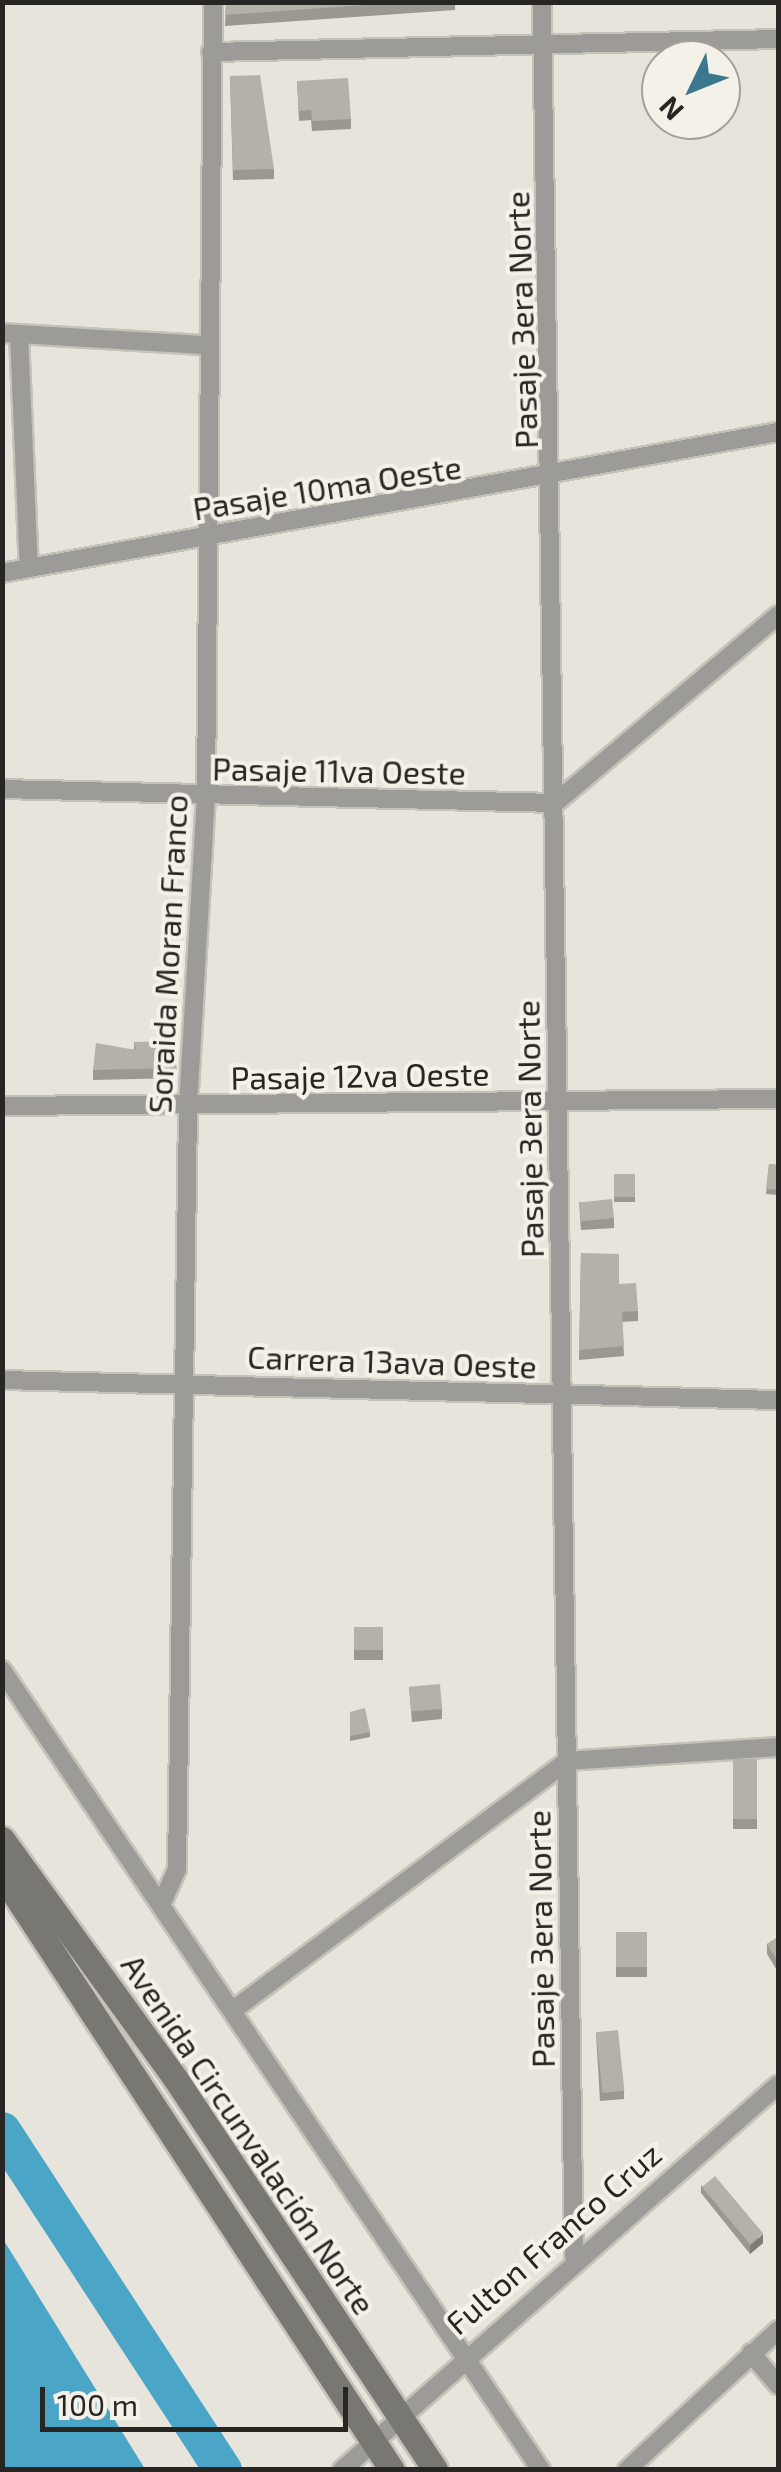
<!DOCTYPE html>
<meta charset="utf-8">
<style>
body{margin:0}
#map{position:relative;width:781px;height:2472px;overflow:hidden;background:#e7e4db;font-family:"Exo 2",sans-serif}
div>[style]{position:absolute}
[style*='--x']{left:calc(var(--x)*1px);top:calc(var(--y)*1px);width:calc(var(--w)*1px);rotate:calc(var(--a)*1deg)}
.water>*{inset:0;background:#4ba5c7}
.river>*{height:38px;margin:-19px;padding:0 19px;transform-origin:19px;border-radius:19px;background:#4ba5c7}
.roads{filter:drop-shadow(2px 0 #c5c2ba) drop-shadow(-2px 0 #c5c2ba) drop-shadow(0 2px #c5c2ba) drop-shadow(0 -2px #c5c2ba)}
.street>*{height:18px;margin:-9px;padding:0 9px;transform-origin:9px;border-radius:9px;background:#9c9b97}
.secondary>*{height:25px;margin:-12.5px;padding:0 12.5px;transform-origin:12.5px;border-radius:12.5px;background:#797772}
.wall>*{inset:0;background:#9b9891;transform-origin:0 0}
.shaded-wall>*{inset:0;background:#7e7c76}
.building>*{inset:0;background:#b4b1a9;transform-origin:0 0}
span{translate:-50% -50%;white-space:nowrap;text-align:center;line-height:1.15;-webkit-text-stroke:8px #f4f1e8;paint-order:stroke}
.street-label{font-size:32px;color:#282623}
.frame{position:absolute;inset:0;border:5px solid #282623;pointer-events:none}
.north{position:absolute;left:641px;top:40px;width:100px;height:100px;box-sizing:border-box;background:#f4f1e8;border:2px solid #a2a099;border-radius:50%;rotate:227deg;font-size:28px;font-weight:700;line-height:40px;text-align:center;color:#282623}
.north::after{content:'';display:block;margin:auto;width:35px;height:45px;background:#3b778e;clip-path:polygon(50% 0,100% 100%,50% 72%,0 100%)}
.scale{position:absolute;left:40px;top:2387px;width:308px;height:45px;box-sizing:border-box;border:5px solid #282623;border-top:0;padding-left:12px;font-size:30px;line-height:35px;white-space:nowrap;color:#282623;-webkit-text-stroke:8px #f4f1e8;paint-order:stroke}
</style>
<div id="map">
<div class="water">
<div style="clip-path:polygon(2px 2239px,3px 2239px,145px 2469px,3px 2469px)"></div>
</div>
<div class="river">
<div style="--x:2;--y:2131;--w:405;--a:56.9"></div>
</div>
<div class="roads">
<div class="street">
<div style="--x:542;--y:2;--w:2254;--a:89.19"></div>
<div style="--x:211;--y:52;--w:567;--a:-1.31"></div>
<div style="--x:2;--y:333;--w:205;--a:3.4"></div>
<div style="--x:19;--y:334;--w:234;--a:87.6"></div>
<div style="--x:2;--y:573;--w:789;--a:-10.3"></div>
<div style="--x:2;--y:789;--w:553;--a:1.45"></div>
<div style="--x:555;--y:803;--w:292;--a:-40.1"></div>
<div style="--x:2;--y:1106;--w:776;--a:-0.52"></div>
<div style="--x:2;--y:1380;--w:776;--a:1.48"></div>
<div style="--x:2;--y:1670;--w:965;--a:56.03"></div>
<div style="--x:161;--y:1905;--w:39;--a:-66"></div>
<div style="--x:177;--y:1869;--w:762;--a:-89.17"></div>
<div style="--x:188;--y:1107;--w:310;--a:-86.7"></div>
<div style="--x:206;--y:798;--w:796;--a:-89.5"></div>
<div style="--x:236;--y:2008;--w:413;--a:-36.7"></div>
<div style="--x:567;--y:1761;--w:211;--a:-3.8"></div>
<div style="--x:751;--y:2353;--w:42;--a:49.8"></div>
<div style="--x:342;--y:2470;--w:582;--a:-41.45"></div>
<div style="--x:627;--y:2470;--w:206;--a:-42.8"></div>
</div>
<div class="secondary">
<div style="--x:2;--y:1839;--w:295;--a:54.1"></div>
<div style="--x:175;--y:2078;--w:470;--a:56.4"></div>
<div style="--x:2;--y:1875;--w:711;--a:56.76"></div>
</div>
</div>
<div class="wall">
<div style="clip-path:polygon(226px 2px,455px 2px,455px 10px,225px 26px)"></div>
<div style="clip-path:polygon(230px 76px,274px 169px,274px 179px,233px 180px)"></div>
<div style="clip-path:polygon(297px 81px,351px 119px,351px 129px,312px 131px,311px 120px,299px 121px)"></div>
<div style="clip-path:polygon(134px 1042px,177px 1068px,177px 1078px,93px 1080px,93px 1070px,134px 1049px)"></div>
<div style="clip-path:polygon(769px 1164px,778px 1165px,778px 1195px,766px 1194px)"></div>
<div style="left:635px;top:1174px;width:28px;height:21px;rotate:90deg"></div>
<div style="clip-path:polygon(579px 1202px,614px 1218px,614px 1228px,581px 1230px)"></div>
<div style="clip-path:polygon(581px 1253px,619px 1284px,638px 1311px,638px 1321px,622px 1322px,624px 1356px,579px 1360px)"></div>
<div style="left:354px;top:1627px;width:29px;height:33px"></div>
<div style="clip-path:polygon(409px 1687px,442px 1709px,442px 1719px,412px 1722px)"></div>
<div style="clip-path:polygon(350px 1712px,370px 1732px,370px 1737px,350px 1741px)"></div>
<div style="left:733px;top:1759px;width:24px;height:70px"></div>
<div style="left:616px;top:1932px;width:31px;height:45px"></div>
<div style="clip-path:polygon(778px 1937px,778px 1972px,767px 1954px,767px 1944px)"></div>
<div style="clip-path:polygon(596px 2033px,624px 2091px,624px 2099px,600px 2101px)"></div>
<div style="clip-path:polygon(701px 2185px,763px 2243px,750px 2254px,701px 2193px)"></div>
</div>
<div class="shaded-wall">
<div style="clip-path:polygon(763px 2234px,763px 2243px,750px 2254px,750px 2246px)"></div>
</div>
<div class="building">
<div style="clip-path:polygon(226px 2px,405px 2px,225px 15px)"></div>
<div style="clip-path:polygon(260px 75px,274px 169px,233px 170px,230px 76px)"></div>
<div style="clip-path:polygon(348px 78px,351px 119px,312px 121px,311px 110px,299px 111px,297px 81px)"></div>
<div style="clip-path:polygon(168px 1041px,177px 1068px,93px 1070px,96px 1043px,136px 1050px,134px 1042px)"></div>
<div style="clip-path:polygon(769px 1164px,778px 1165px,778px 1190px,766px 1189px)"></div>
<div style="left:635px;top:1174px;width:23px;height:21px;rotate:90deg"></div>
<div style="left:612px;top:1199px;width:19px;height:33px;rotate:84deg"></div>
<div style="clip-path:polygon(581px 1253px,619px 1254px,619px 1284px,636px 1283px,638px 1311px,622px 1312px,624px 1346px,579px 1350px)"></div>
<div style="left:354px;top:1627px;width:29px;height:23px"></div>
<div style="left:440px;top:1684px;width:25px;height:31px;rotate:85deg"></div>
<div style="clip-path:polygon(365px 1708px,370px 1732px,350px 1736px,350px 1712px)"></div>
<div style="left:733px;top:1759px;width:24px;height:60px"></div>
<div style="left:616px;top:1932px;width:31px;height:35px"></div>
<div style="clip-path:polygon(778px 1937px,778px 1962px,767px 1944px)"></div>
<div style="left:618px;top:2030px;width:61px;height:22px;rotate:84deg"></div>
<div style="left:715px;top:2176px;width:75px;height:17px;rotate:50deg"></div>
</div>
<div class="street-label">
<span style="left:521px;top:320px;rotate:-92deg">Pasaje 3era Norte</span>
<span style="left:327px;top:487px;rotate:-9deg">Pasaje 10ma Oeste</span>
<span style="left:339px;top:770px;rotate:1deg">Pasaje 11va Oeste</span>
<span style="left:167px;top:954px;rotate:-87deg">Soraida Moran Franco</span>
<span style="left:360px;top:1075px;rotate:-1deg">Pasaje 12va Oeste</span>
<span style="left:529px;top:1129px;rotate:-91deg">Pasaje 3era Norte</span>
<span style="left:392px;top:1361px;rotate:2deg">Carrera 13ava Oeste</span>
<span style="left:540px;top:1939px;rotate:-91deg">Pasaje 3era Norte</span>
<span style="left:249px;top:2134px;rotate:56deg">Avenida Circunvalación Norte</span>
<span style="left:553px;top:2238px;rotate:-41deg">Fulton Franco Cruz</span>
</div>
<div class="frame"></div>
<div class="north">N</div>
<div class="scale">100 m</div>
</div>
